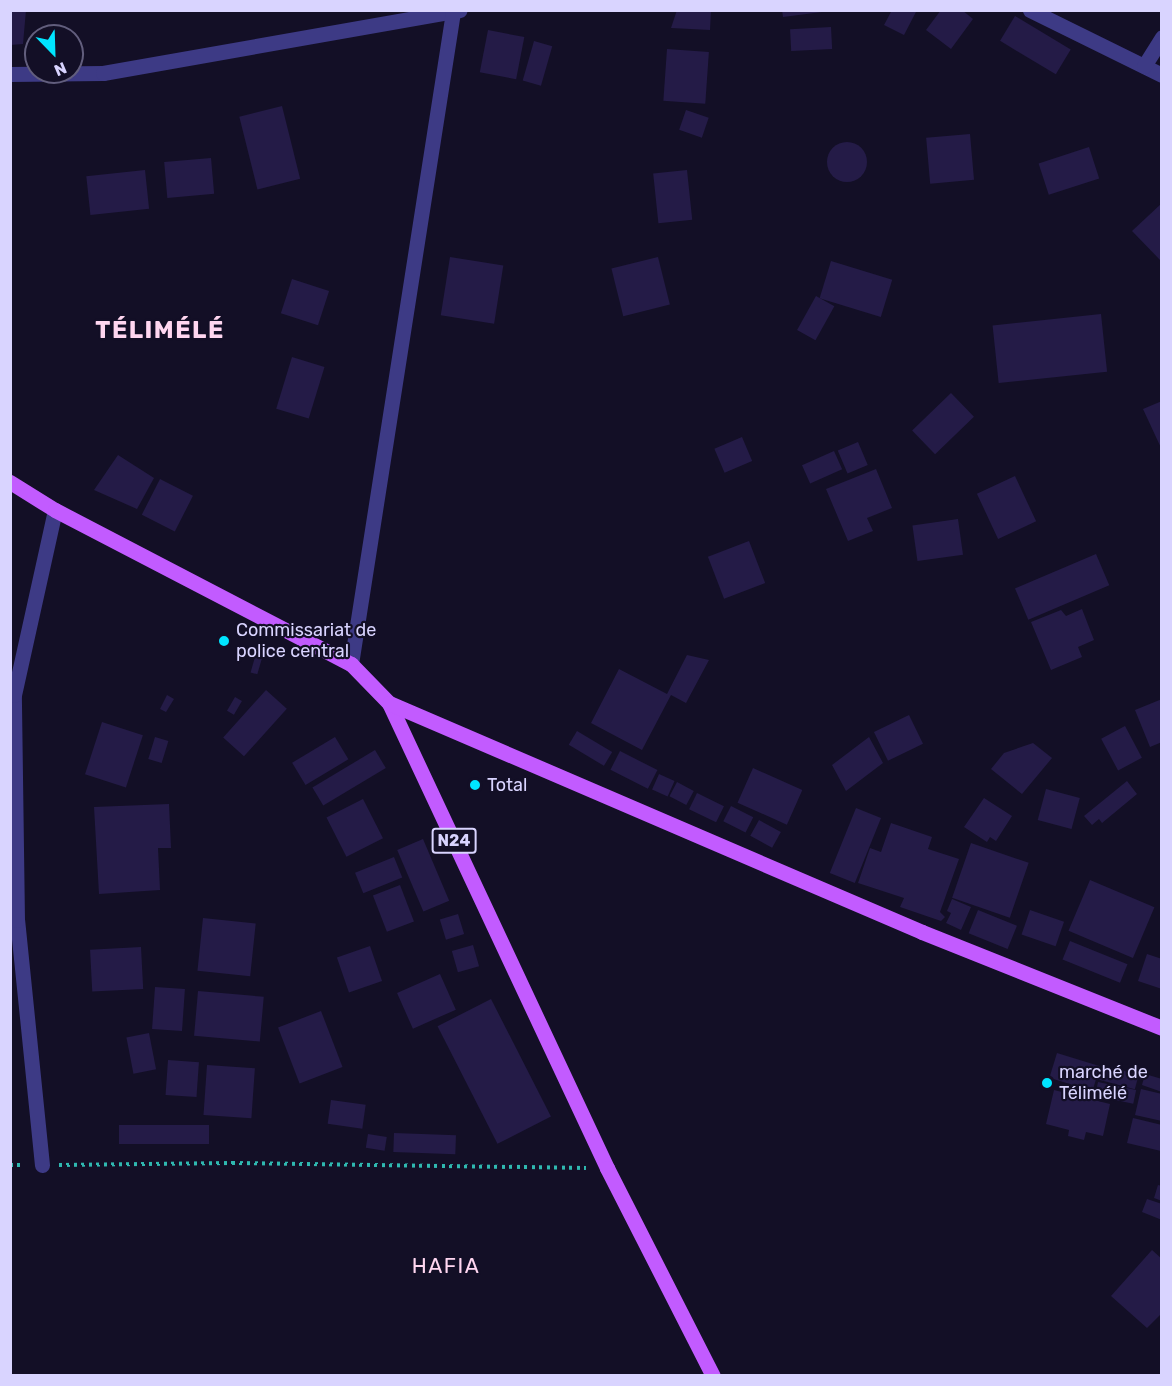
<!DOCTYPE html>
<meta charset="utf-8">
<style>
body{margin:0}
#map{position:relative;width:1172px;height:1386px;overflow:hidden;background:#130f26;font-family:Rubik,sans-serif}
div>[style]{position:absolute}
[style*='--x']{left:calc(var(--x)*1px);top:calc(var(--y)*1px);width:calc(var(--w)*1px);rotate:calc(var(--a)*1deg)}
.building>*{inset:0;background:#241b47;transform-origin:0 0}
.round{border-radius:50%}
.path>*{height:4px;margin-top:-2px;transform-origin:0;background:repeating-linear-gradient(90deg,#2fb8b0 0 3px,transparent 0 7.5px)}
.minor>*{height:15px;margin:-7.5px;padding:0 7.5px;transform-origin:7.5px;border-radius:7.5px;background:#3d3a85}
.primary>*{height:15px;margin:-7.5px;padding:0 7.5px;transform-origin:7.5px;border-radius:7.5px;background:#c25bff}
.dots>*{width:16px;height:16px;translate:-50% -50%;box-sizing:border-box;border:3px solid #130f26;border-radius:50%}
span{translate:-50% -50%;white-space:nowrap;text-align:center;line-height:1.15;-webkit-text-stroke:4.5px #130f26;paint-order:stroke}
.shield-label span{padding:2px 4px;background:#130f26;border:2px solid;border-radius:4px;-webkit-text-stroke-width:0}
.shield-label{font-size:16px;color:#d9d4ff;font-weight:700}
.poi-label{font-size:18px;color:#d9d4ff}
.left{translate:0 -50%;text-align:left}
.quarter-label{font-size:21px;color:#ffd6f0;letter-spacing:1.5px}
.district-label{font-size:24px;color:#ffd6f0;font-weight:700;letter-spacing:1.5px}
.frame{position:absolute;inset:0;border:12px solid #d9d4ff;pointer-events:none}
.north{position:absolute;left:24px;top:24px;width:60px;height:60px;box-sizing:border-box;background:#130f26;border:2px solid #625e7d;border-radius:50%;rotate:157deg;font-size:16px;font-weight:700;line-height:24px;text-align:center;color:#d9d4ff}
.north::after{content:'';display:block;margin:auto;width:21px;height:27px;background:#00e5ff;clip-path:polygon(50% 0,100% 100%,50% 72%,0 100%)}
</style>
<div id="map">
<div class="building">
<div style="clip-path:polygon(10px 10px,26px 10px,23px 44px,10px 45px)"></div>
<div style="clip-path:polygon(677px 10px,711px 10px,710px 30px,671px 28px)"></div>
<div style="clip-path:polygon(782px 10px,822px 10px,822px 12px,783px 17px)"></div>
<div style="clip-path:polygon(892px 10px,917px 10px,904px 35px,884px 25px)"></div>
<div style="clip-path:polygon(941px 10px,962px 10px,973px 19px,951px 49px,926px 30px)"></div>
<div style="left:1015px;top:16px;width:65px;height:29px;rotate:31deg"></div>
<div style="left:831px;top:27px;width:22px;height:41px;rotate:87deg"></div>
<div style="left:488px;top:30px;width:37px;height:43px;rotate:11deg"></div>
<div style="left:534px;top:41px;width:19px;height:41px;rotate:16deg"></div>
<div style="left:667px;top:49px;width:42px;height:52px;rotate:4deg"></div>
<div style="left:282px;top:106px;width:75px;height:44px;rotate:76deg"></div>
<div style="left:686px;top:110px;width:24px;height:21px;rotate:19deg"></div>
<div style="left:970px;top:134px;width:46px;height:44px;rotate:85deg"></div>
<div class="round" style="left:827px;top:142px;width:40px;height:40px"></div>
<div style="left:1089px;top:147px;width:33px;height:53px;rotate:72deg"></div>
<div style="left:211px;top:158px;width:36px;height:47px;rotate:85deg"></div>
<div style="left:145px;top:170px;width:39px;height:59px;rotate:84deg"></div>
<div style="left:687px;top:170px;width:50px;height:34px;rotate:84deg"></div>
<div style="clip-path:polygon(1162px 203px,1162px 262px,1132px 231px)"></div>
<div style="left:450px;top:257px;width:54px;height:59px;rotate:9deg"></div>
<div style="left:658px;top:257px;width:49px;height:48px;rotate:76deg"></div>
<div style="left:831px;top:261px;width:64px;height:39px;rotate:17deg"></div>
<div style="left:292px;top:279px;width:39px;height:36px;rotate:18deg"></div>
<div style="left:816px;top:296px;width:21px;height:39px;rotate:29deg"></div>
<div style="left:1101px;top:314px;width:58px;height:109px;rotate:84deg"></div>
<div style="left:292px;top:357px;width:34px;height:54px;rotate:17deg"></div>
<div style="left:951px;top:393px;width:33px;height:54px;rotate:46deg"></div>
<div style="clip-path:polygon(1162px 401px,1162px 450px,1143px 409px)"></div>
<div style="left:742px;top:437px;width:26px;height:30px;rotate:67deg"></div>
<div style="left:858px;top:442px;width:25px;height:22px;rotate:67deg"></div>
<div style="left:834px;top:451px;width:20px;height:35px;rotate:66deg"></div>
<div style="clip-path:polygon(118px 455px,154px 478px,137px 509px,94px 490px)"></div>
<div style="clip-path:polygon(876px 469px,892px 508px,867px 518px,873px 531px,848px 541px,826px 489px)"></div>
<div style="left:1015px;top:476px;width:50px;height:42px;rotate:65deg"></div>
<div style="left:160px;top:479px;width:37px;height:40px;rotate:27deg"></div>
<div style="left:958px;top:519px;width:36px;height:46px;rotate:82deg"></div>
<div style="left:749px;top:541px;width:45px;height:44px;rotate:69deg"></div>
<div style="left:1096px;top:554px;width:34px;height:88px;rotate:67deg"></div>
<div style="clip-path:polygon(1082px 609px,1094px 640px,1078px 647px,1082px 657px,1051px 670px,1031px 622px,1061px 610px,1066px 616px)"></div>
<div style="clip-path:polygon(687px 655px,709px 660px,686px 703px,671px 695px,642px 750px,591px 723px,619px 669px,667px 694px)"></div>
<div style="left:255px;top:657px;width:7px;height:16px;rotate:16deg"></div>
<div style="left:266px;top:690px;width:28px;height:64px;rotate:42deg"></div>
<div style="clip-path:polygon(167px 695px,174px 699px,166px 712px,160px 709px)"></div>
<div style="left:235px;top:697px;width:8px;height:16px;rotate:30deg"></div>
<div style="clip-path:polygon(1162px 699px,1162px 742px,1150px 747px,1135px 710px)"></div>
<div style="left:909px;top:715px;width:32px;height:39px;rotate:64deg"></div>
<div style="left:102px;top:722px;width:43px;height:55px;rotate:18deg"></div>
<div style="left:1125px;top:726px;width:36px;height:27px;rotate:62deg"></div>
<div style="left:577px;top:731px;width:41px;height:16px;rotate:31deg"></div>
<div style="left:155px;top:737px;width:14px;height:23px;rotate:17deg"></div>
<div style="left:335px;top:737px;width:26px;height:50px;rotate:59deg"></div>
<div style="clip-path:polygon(869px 737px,883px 763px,846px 791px,832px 765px)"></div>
<div style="clip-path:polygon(1033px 743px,1052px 758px,1022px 794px,991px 769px,1004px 753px)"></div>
<div style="left:375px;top:750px;width:21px;height:73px;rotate:59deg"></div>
<div style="left:620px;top:751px;width:42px;height:21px;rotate:27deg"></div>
<div style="left:753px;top:768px;width:54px;height:38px;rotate:24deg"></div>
<div style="left:659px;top:774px;width:17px;height:17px;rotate:24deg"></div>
<div style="clip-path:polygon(1127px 781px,1137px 794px,1102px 823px,1099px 819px,1092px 825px,1084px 816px)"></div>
<div style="left:677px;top:782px;width:19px;height:16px;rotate:28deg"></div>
<div style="left:1046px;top:789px;width:35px;height:32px;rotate:15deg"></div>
<div style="left:697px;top:793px;width:30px;height:18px;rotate:26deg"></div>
<div style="clip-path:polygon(984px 798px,1012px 816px,996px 841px,990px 837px,987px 842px,964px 827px)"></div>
<div style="left:363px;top:799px;width:44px;height:41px;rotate:63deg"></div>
<div style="clip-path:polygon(169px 804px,171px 848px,158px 848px,160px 890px,99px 894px,94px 807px)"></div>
<div style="left:731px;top:806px;width:25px;height:17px;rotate:27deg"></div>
<div style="left:856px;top:808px;width:27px;height:70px;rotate:22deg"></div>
<div style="left:759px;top:820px;width:25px;height:18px;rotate:29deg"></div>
<div style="clip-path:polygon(891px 823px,932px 837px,928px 849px,959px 859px,940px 912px,945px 917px,941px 921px,900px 907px,904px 898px,858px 883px,870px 848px,881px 852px)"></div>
<div style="left:423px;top:839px;width:67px;height:28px;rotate:67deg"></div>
<div style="left:971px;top:843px;width:61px;height:58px;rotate:19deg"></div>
<div style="left:394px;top:857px;width:22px;height:42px;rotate:68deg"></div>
<div style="left:1090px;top:880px;width:70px;height:55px;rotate:23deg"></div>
<div style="left:400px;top:885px;width:39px;height:29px;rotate:69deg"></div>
<div style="clip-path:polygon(952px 899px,971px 907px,961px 930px,946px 923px,951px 913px,947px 911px)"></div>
<div style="left:978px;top:910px;width:42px;height:25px;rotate:22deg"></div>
<div style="left:1030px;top:910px;width:36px;height:26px;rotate:19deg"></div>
<div style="left:458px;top:914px;width:21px;height:19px;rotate:73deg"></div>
<div style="left:203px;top:918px;width:53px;height:53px;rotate:6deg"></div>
<div style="left:1070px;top:941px;width:62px;height:20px;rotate:22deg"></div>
<div style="left:473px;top:945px;width:22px;height:22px;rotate:74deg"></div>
<div style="left:370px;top:946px;width:37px;height:35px;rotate:71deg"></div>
<div style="left:141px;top:947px;width:42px;height:51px;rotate:87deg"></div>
<div style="clip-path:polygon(1147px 954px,1162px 959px,1162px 989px,1138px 981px)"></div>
<div style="left:440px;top:974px;width:39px;height:47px;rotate:66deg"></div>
<div style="left:155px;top:987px;width:30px;height:42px;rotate:4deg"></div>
<div style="left:198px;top:991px;width:66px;height:45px;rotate:5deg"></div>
<div style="left:491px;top:999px;width:132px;height:60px;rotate:63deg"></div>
<div style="left:321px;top:1011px;width:60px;height:46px;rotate:69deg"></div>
<div style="left:149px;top:1033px;width:37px;height:23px;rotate:79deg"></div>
<div style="left:1057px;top:1053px;width:45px;height:26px;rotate:17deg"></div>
<div style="left:168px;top:1060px;width:31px;height:35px;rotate:4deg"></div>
<div style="left:207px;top:1065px;width:48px;height:50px;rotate:4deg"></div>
<div style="left:1102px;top:1065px;width:38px;height:15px;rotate:15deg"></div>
<div style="clip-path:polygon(1145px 1074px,1162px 1079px,1162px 1092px,1142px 1085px)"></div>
<div style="left:1098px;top:1082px;width:39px;height:14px;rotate:12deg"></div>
<div style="clip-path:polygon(1141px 1089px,1162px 1094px,1162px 1121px,1135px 1115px)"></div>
<div style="clip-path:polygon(1054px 1090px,1110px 1104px,1103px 1136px,1086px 1132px,1084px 1140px,1068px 1136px,1069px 1130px,1046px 1124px)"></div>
<div style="left:331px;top:1100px;width:35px;height:24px;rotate:8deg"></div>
<div style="clip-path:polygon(1133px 1118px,1162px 1125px,1161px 1151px,1127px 1143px)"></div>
<div style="left:119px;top:1125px;width:90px;height:19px"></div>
<div style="left:394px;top:1133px;width:62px;height:19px;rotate:2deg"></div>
<div style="left:368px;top:1134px;width:19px;height:14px;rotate:9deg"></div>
<div style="clip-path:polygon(1158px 1185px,1162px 1186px,1162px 1201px,1154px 1198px)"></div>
<div style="clip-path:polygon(1147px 1199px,1162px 1204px,1162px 1220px,1142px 1212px)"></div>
<div style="clip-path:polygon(1152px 1250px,1162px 1259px,1162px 1313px,1147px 1328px,1111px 1296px)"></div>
</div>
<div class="path">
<div style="--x:10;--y:1165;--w:15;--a:0"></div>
<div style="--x:59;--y:1165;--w:173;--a:-0.7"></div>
<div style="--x:232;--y:1163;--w:354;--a:0.8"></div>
</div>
<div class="minor">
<div style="--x:1030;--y:10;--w:147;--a:26.2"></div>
<div style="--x:1144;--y:66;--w:34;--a:-58"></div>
<div style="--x:10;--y:74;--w:93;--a:-0.6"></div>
<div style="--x:103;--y:73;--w:362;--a:-10"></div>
<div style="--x:351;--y:664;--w:660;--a:-81.11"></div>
<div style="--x:42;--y:1165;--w:246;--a:-95.8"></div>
<div style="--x:17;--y:920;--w:225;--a:-90.8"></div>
<div style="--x:14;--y:695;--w:189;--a:-77.5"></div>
</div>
<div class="primary">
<div style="--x:10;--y:482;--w:53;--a:31.9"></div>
<div style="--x:55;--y:510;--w:334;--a:27.5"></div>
<div style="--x:351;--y:664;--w:54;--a:45.7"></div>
<div style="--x:389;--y:703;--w:514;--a:64.88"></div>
<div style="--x:607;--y:1168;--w:233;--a:63"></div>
<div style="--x:389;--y:703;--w:580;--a:23.25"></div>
<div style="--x:922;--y:932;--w:258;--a:21.8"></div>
</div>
<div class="dots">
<div style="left:224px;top:641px;background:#00e5ff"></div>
<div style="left:475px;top:785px;background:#00e5ff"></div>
<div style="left:1047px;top:1083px;background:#00e5ff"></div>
</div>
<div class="shield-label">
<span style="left:454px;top:841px">N24</span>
</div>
<div class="poi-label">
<span class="left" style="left:236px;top:641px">Commissariat de<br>police central</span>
<span class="left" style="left:487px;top:785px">Total</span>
<span class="left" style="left:1059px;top:1083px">marché de<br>Télimélé</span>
</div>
<div class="quarter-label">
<span style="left:446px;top:1266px">HAFIA</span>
</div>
<div class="district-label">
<span style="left:160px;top:331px">TÉLIMÉLÉ</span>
</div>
<div class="frame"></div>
<div class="north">N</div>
</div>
